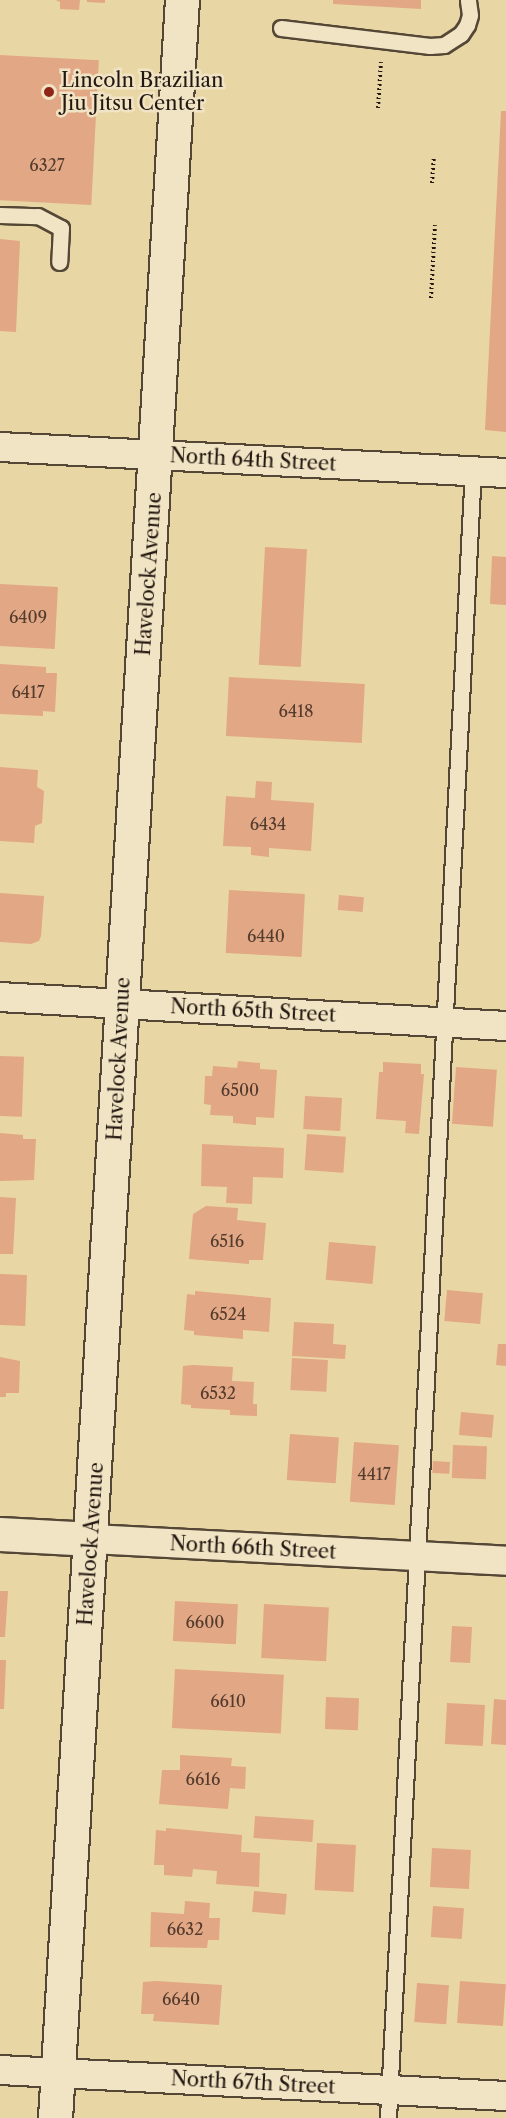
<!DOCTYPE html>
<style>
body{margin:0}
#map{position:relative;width:506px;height:2118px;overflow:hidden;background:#e9d6a5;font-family:"Libre Caslon Text",serif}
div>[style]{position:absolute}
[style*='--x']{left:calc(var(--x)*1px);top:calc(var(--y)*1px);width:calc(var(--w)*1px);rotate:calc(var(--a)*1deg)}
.building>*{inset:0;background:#e2a784;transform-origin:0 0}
.path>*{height:4px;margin-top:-2px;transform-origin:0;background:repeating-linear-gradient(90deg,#231711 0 1.5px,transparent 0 4.5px)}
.roads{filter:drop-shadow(2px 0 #544736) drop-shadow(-2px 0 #544736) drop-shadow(0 2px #544736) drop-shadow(0 -2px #544736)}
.lane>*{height:15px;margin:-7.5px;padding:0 7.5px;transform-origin:7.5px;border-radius:7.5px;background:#f1e4c4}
.street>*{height:28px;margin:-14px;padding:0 14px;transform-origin:14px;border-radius:14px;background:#f1e4c4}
.secondary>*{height:33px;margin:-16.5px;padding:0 16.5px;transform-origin:16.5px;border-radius:16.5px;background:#f1e4c4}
.dots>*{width:16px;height:16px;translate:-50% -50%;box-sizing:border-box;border:3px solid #f1e4c4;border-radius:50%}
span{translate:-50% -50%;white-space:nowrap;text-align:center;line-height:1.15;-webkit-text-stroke:5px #f1e4c4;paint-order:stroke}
.number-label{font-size:16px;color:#533b2e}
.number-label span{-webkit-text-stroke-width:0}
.poi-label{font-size:20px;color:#231711}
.left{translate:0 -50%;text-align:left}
.street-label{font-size:20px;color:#231711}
</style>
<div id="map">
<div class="building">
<div style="clip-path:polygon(56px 0,80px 0,79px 10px,60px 9px,60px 2px)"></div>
<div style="clip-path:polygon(87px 0,105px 0,105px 3px,87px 2px)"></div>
<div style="clip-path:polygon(333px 0,421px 0,421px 9px,333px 4px)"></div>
<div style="left:0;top:55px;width:99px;height:145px;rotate:3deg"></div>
<div style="clip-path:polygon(501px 111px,506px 111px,506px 432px,485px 430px)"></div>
<div style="clip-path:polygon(0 239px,20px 241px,16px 332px,0 331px)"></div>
<div style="left:265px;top:547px;width:42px;height:118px;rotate:3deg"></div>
<div style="clip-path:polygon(492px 556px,506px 557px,506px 605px,490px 604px)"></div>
<div style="left:0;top:584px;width:58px;height:62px;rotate:3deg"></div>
<div style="clip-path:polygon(0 664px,46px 667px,46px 673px,57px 673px,55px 712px,43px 711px,43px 716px,0 714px)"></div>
<div style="left:229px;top:677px;width:136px;height:59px;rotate:3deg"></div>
<div style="clip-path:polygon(0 767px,38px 770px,37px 787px,44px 791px,42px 823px,35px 826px,34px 843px,0 841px)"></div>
<div style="clip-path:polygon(256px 781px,272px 782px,271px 800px,314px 803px,311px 851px,269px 848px,269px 857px,251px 855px,251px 847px,223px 846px,226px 796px,255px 798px)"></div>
<div style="left:229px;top:890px;width:76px;height:63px;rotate:3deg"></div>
<div style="clip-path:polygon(0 893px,44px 896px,41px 936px,39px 941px,31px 944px,0 942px)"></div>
<div style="left:339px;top:895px;width:25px;height:15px;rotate:5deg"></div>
<div style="left:0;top:1056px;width:24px;height:60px;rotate:2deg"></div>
<div style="clip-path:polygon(238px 1061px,260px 1063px,260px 1069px,277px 1070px,274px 1118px,256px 1117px,256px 1125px,233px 1123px,233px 1116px,210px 1115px,211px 1105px,204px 1104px,205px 1076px,212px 1076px,213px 1066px,237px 1068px)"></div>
<div style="clip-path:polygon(383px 1062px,421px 1064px,421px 1074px,424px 1074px,419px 1134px,405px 1133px,406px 1121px,376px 1119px,379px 1072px,383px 1072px)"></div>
<div style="left:456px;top:1067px;width:41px;height:57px;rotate:4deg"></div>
<div style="left:305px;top:1096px;width:37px;height:33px;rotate:3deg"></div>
<div style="clip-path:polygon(0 1133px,23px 1135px,23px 1139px,36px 1139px,34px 1180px,0 1181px)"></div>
<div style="left:307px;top:1134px;width:39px;height:36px;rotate:4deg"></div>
<div style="clip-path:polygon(202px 1144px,284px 1148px,283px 1178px,253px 1177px,252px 1204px,226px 1203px,227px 1187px,201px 1186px)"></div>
<div style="clip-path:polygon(0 1197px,16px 1198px,13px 1254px,0 1254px)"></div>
<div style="clip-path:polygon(206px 1206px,238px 1208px,237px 1220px,266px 1223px,263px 1260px,249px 1260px,249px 1264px,189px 1259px,193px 1214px)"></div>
<div style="left:329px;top:1242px;width:47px;height:38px;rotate:5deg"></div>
<div style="left:0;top:1274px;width:27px;height:51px;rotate:2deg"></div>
<div style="left:447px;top:1290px;width:36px;height:31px;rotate:5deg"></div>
<div style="clip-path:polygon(195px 1291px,271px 1298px,269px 1332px,243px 1330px,243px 1339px,194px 1335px,194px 1331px,184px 1330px,187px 1294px,195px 1295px)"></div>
<div style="clip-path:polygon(294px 1322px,334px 1324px,333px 1344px,346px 1345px,345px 1359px,292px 1356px)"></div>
<div style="clip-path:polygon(498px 1344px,506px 1344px,506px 1366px,496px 1365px)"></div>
<div style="clip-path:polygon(0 1357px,20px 1361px,19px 1393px,6px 1393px,6px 1397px,0 1397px)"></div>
<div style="left:292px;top:1358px;width:36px;height:32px;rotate:3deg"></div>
<div style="clip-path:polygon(193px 1365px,233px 1367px,232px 1381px,254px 1382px,253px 1404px,257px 1404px,257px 1416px,230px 1415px,230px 1410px,191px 1408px,191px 1405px,181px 1404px,183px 1366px)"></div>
<div style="left:461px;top:1412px;width:33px;height:23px;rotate:5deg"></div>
<div style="left:290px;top:1434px;width:49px;height:46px;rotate:4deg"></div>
<div style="left:354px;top:1442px;width:45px;height:60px;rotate:4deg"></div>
<div style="left:453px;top:1445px;width:34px;height:33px;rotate:2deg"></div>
<div style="left:433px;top:1461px;width:17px;height:12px;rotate:3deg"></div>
<div style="clip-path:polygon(0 1591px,8px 1591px,5px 1637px,0 1637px)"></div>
<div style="left:175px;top:1601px;width:63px;height:40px;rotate:3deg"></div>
<div style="left:264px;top:1604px;width:65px;height:54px;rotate:3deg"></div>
<div style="left:452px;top:1626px;width:20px;height:36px;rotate:3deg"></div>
<div style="clip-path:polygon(0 1660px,6px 1660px,4px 1709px,0 1709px)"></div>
<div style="left:175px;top:1669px;width:109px;height:59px;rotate:3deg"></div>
<div style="left:326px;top:1697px;width:33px;height:32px;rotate:2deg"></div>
<div style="clip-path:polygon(494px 1699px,506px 1700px,506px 1745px,491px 1744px)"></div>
<div style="left:447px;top:1703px;width:38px;height:41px;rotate:3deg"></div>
<div style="clip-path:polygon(180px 1755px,232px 1758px,231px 1766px,246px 1767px,245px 1789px,230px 1788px,228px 1809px,159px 1804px,162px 1770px,180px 1770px)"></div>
<div style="left:255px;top:1816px;width:59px;height:22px;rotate:4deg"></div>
<div style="clip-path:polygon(166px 1828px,242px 1835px,241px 1852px,260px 1853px,259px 1887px,216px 1884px,217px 1871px,193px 1869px,192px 1877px,164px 1875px,164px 1865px,154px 1865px,156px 1830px,166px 1831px)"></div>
<div style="left:317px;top:1843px;width:39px;height:47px;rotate:3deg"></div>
<div style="left:432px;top:1848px;width:39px;height:39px;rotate:3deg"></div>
<div style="left:254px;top:1891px;width:33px;height:21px;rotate:5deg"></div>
<div style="clip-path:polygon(185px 1901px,210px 1903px,209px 1918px,220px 1918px,219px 1940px,208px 1940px,207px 1948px,150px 1947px,151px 1912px,184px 1914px)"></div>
<div style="left:433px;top:1906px;width:31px;height:31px;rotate:4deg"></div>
<div style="clip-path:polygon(156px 1981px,222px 1985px,219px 2025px,153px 2021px,154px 2014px,141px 2014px,143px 1982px)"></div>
<div style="left:460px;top:1981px;width:46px;height:42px;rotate:4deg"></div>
<div style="left:417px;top:1983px;width:32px;height:39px;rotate:4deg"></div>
</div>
<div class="path">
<div style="--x:378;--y:108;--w:46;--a:-86.3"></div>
<div style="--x:432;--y:183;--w:27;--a:-86"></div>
<div style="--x:431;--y:298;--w:73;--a:-86.9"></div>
</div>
<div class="roads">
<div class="lane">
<div style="--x:281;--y:28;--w:150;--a:6.9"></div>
<div style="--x:430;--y:46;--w:14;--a:-4"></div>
<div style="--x:444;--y:45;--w:20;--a:-33"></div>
<div style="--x:461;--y:34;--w:11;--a:-56"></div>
<div style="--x:467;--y:25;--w:10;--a:-73"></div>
<div style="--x:470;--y:15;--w:15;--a:-98"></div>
<div style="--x:0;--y:215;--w:38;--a:2"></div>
<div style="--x:38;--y:216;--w:26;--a:28"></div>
<div style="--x:61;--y:228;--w:34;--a:93"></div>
<div style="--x:388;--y:2118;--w:1649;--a:-87.05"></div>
</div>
<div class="street">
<div style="--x:0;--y:447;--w:507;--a:2.94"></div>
<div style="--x:0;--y:997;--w:507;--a:3.28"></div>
<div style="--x:92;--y:1539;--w:415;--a:3"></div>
<div style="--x:0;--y:2070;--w:507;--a:2.94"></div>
</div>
<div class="secondary">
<div style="--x:0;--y:1534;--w:92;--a:3.1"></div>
<div style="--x:55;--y:2118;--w:2122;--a:-86.57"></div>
</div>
</div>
<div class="dots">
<div style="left:49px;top:92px;background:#8f2418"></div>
</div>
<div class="number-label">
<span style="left:47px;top:165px">6327</span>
<span style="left:28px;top:617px">6409</span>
<span style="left:28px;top:692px">6417</span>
<span style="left:296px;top:711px">6418</span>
<span style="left:268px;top:824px">6434</span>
<span style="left:266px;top:936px">6440</span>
<span style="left:240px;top:1090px">6500</span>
<span style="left:227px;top:1241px">6516</span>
<span style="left:228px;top:1314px">6524</span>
<span style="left:218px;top:1393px">6532</span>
<span style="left:374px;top:1474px">4417</span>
<span style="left:205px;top:1622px">6600</span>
<span style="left:228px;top:1701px">6610</span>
<span style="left:203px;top:1779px">6616</span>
<span style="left:185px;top:1929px">6632</span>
<span style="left:181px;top:1999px">6640</span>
</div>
<div class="poi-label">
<span class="left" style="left:61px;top:92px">Lincoln Brazilian<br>Jiu Jitsu Center</span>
</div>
<div class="street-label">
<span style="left:253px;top:460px;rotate:3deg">North 64th Street</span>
<span style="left:149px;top:574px;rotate:-86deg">Havelock Avenue</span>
<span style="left:253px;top:1011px;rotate:3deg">North 65th Street</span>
<span style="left:119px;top:1059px;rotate:-87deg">Havelock Avenue</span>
<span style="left:91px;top:1544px;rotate:-86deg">Havelock Avenue</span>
<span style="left:253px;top:1548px;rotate:3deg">North 66th Street</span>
<span style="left:253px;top:2083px;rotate:3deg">North 67th Street</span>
</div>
</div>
